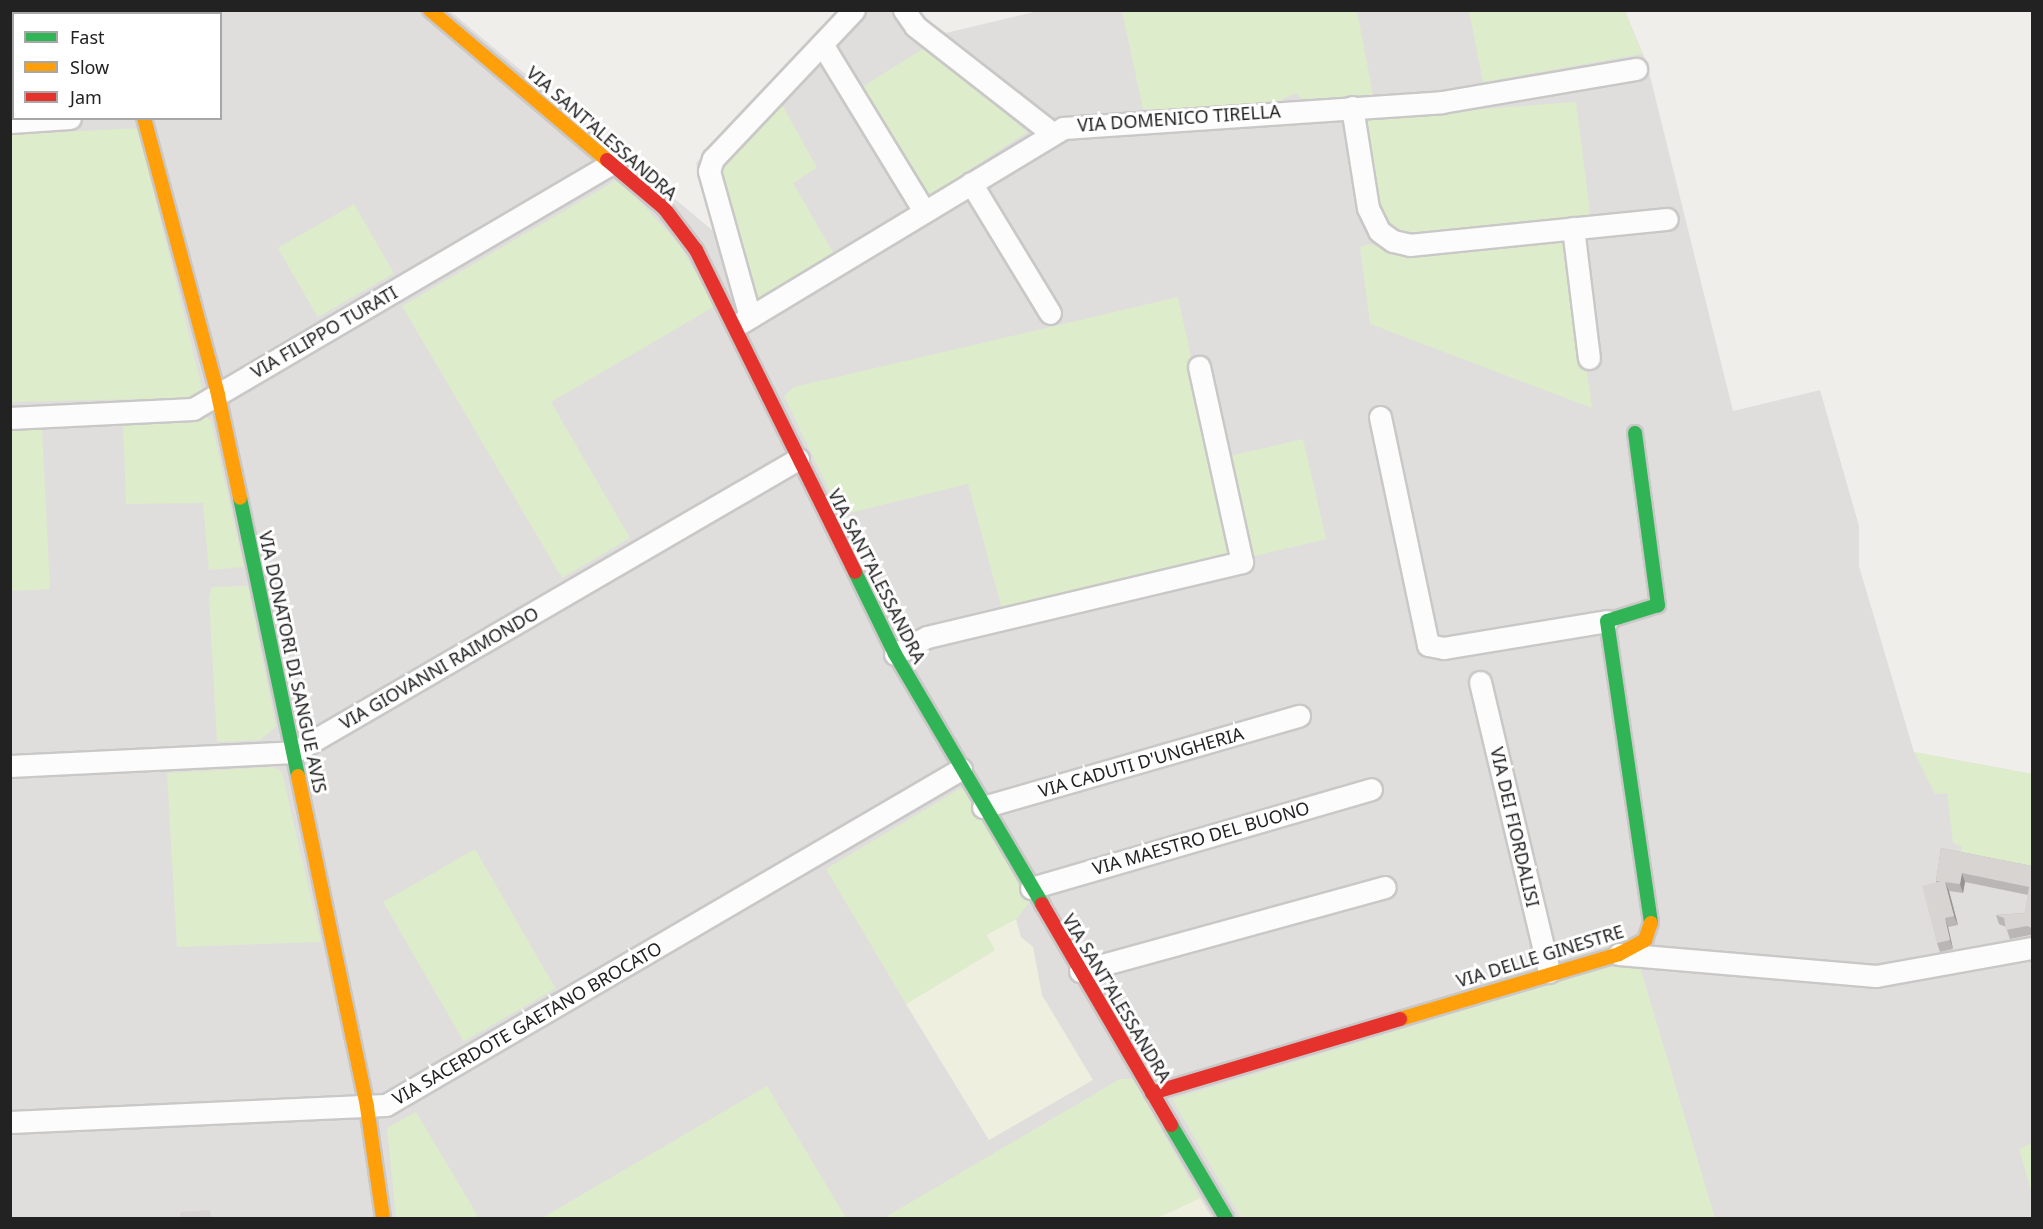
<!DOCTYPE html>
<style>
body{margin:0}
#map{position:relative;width:2043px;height:1229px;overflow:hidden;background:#f0eeeb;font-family:"Noto Sans",sans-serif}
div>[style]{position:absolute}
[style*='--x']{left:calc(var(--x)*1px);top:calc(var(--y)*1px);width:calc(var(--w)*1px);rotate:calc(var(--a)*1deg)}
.residential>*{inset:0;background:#dfdedc}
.farmland>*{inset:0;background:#efefdf}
.grass>*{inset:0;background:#ddeccb;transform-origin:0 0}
.roads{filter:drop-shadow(2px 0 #c9c8c7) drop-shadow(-2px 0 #c9c8c7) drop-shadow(0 2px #c9c8c7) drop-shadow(0 -2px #c9c8c7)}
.street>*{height:21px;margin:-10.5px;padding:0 10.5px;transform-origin:10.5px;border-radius:10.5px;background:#fdfcfc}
.fast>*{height:14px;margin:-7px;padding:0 7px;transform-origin:7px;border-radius:7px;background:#30b455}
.slow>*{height:14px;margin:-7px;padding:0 7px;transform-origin:7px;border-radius:7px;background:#ff9f0a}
.jam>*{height:14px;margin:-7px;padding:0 7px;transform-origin:7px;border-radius:7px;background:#e5322d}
.wall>*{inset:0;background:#b9b6b5}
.shaded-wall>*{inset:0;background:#969493}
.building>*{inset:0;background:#d7d4d2}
span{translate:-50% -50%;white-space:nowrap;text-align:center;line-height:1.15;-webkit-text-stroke:6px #fff;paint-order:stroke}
.street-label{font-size:18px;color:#222}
.frame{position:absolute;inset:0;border:12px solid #222;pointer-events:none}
.legend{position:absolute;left:12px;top:12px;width:210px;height:108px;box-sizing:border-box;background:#fff;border:2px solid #a7a7a7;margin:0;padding:8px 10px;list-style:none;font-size:18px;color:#222}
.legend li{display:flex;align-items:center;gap:12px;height:30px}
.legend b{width:30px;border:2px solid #a7a7a7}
</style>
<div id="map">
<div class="residential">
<div style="clip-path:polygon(evenodd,1042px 10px,1625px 11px,1647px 64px,1733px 411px,1820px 390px,1859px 526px,1859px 566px,1914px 752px,2032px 774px,2032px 1218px,11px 1218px,10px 11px,450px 11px,718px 235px,696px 163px,846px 11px,913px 11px,946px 33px,1042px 10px,14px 14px,220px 14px,220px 118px,14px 118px,14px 14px)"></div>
</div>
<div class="farmland">
<div style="clip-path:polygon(1015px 916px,1021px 937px,1033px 947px,1042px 995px,1093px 1080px,989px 1140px,906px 1004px,995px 950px,986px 935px)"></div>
<div style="clip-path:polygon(1200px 1198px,1212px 1218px,1157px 1218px)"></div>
</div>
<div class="grass">
<div style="clip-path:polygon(99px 10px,14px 14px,11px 104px,10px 11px)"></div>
<div style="clip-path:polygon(1122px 11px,1357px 11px,1373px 95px,1302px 99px,1296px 93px,1279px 101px,1213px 109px,1143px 109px)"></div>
<div style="clip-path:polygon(1469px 11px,1625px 11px,1642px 54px,1483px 82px)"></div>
<div style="clip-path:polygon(929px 45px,1027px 132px,925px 199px,859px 89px)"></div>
<div style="clip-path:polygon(779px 99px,817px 168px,793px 183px,834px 254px,751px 305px,718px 170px)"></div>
<div style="clip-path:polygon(1576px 102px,1591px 220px,1407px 238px,1386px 228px,1361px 118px)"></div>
<div style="clip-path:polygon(138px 128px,203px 392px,184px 398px,12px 402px,10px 135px)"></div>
<div style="clip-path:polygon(615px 181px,622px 182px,679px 244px,715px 306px,551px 402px,630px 538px,562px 578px,402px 306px)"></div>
<div style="left:354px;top:204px;width:80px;height:88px;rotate:60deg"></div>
<div style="clip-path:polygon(1568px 236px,1592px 408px,1370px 324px,1360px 247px,1369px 244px,1398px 254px)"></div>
<div style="clip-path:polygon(1178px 297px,1234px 555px,1003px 613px,968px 484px,841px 515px,784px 396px,794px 387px)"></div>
<div style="clip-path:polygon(206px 417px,211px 420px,244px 567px,209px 570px,203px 503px,126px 504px,123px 422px)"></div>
<div style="clip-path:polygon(42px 428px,50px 589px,11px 591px,11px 430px)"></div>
<div style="left:1303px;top:439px;width:103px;height:79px;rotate:77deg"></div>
<div style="clip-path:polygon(248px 586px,276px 727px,260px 740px,217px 742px,209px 597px,212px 587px)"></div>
<div style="clip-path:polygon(1914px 752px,2032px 774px,2032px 870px,1960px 856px,1962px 847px,1953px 843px,1947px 793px,1935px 794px)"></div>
<div style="clip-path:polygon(273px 767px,282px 772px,321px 942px,177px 947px,167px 773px)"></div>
<div style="clip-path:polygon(963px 787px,1030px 901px,1017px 919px,986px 935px,995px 950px,906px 1004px,826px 869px)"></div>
<div style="left:475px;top:849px;width:161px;height:106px;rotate:60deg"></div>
<div style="clip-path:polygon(1607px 967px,1640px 967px,1715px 1218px,1241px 1218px,1172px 1099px)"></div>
<div style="clip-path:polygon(1120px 1079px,1133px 1079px,1200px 1198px,1157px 1218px,884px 1218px)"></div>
<div style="clip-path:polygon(767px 1086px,846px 1218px,542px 1218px,699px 1126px)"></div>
<div style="clip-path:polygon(416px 1112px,479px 1218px,396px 1218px,387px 1128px)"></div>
<div style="clip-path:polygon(2032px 1143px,2032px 1194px,2019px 1149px)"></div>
</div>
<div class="roads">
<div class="street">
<div style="--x:904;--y:10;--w:19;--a:55"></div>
<div style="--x:915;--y:26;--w:174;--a:38"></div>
<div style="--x:822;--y:44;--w:196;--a:58.6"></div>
<div style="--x:1352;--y:107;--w:102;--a:81"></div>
<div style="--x:1368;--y:208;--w:25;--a:64"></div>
<div style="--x:1379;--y:231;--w:17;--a:36"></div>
<div style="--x:1393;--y:241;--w:17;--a:13"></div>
<div style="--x:1410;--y:245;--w:258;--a:-5.8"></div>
<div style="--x:10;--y:122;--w:60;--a:-3.8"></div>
<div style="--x:971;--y:183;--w:152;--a:58.7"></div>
<div style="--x:1573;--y:228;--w:131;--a:83"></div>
<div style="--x:750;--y:317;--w:152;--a:-105.7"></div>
<div style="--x:709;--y:171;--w:13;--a:-72"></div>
<div style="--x:713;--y:159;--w:205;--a:-46.6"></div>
<div style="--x:737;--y:325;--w:381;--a:-31.1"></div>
<div style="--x:1063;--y:128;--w:380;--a:-3.9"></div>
<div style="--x:1442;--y:102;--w:197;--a:-9.7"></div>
<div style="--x:1380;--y:417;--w:233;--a:78.1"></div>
<div style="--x:1428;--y:645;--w:16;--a:11"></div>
<div style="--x:1444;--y:648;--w:165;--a:-9.4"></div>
<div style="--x:10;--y:418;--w:183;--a:-2.8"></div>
<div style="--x:193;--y:409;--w:486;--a:-30.4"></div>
<div style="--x:895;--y:654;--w:36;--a:-28"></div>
<div style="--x:927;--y:637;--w:324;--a:-13.4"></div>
<div style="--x:1242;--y:562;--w:200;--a:-102.4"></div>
<div style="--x:1480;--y:682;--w:298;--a:76.6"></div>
<div style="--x:10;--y:766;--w:284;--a:-2.8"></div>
<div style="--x:294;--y:752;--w:583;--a:-30.17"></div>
<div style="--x:983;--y:807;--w:329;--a:-16.1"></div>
<div style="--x:1031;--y:888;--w:354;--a:-16.2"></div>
<div style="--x:1619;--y:954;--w:258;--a:4.9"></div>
<div style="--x:1876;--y:976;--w:158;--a:-10.2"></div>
<div style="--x:1080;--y:971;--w:316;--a:-15.4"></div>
<div style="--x:10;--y:1122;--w:376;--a:-2.6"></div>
<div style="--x:386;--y:1105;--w:666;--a:-30.3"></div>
</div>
<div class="fast">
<div style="--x:1635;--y:433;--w:174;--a:82.4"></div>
<div style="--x:1658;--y:605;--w:53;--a:162.6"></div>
<div style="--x:1607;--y:621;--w:305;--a:81.7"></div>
<div style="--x:240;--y:498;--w:284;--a:78.2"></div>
<div style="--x:855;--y:572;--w:91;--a:64"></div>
<div style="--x:895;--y:654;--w:290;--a:59.5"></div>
<div style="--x:1171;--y:1125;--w:108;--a:59.4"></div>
</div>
<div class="slow">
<div style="--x:111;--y:10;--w:4;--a:76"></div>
<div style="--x:430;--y:10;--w:232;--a:40.3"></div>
<div style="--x:144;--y:118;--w:287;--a:75"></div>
<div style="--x:218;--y:395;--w:105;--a:77.9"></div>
<div style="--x:298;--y:776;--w:338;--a:78.2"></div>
<div style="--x:367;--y:1107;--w:112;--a:81.8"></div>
<div style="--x:1400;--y:1019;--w:228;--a:-16.5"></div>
<div style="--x:1619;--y:954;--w:30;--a:-28"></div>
<div style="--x:1645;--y:940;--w:18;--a:-71"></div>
</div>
<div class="jam">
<div style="--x:607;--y:160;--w:75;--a:40.1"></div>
<div style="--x:664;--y:208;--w:53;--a:52.7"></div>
<div style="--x:696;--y:250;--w:359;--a:63.7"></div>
<div style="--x:1042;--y:904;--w:256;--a:59.7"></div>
<div style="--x:1152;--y:1093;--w:259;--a:-16.6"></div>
</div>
</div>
<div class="wall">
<div style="clip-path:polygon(1941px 848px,2032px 866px,2032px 936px,2030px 935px,2010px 939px,2006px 927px,1999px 924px,1996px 915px,2025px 913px,2028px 895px,1965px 882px,1963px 893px,1949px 891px,1958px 925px,1948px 927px,1953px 949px,1940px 952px,1937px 943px,1936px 881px)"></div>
</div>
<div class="shaded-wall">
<div style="clip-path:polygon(1962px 873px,1965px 882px,1963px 893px,1960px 884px)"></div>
<div style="clip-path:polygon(1945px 882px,1949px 891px,1958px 925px,1954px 916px)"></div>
<div style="clip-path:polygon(1945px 918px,1948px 927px,1953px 949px,1950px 940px)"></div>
</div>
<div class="building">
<div style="clip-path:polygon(1941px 848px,2032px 866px,2032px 928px,2027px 926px,2006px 930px,2004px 918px,1996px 915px,2025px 913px,2029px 887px,1962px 873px,1960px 884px,1945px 882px,1954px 916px,1945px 918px,1950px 940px,1937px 943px,1922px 886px,1941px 881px,1936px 881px)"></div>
<div style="clip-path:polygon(210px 1210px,211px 1218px,181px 1218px,180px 1212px)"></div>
</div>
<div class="street-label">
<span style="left:1179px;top:118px;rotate:-4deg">VIA DOMENICO TIRELLA</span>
<span style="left:602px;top:133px;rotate:41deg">VIA SANT'ALESSANDRA</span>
<span style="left:324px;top:332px;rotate:-30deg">VIA FILIPPO TURATI</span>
<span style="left:877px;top:576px;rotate:63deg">VIA SANT'ALESSANDRA</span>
<span style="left:293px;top:662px;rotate:78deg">VIA DONATORI DI SANGUE AVIS</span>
<span style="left:439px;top:668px;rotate:-30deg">VIA GIOVANNI RAIMONDO</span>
<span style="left:1141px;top:762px;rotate:-16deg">VIA CADUTI D'UNGHERIA</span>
<span style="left:1515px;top:827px;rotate:77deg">VIA DEI FIORDALISI</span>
<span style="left:1201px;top:838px;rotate:-16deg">VIA MAESTRO DEL BUONO</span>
<span style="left:1540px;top:956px;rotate:-17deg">VIA DELLE GINESTRE</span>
<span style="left:1117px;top:998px;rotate:59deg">VIA SANT'ALESSANDRA</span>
<span style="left:527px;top:1023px;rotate:-30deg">VIA SACERDOTE GAETANO BROCATO</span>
</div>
<div class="frame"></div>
<ul class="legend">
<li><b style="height:8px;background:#30b455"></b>Fast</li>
<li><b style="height:8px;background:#ff9f0a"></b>Slow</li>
<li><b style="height:8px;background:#e5322d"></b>Jam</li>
</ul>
</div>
